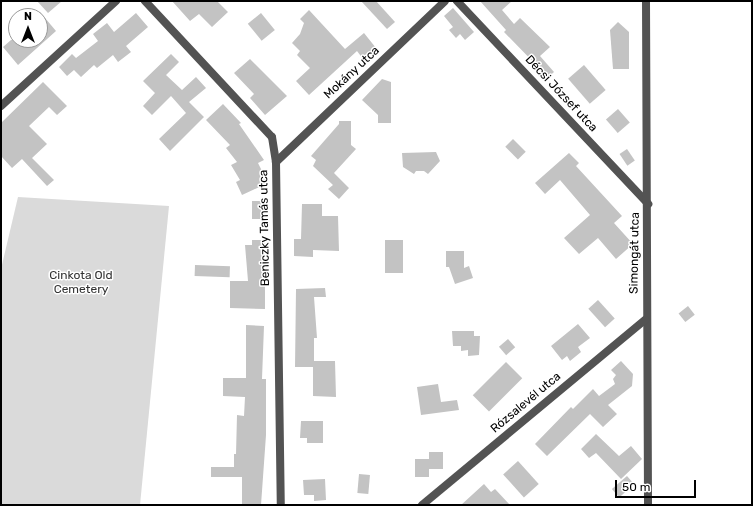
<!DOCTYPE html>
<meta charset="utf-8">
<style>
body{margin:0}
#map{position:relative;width:753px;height:506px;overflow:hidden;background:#fff;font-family:Rubik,sans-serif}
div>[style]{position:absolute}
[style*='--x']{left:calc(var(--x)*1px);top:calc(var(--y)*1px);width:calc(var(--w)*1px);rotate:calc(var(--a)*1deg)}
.green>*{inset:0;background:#dadada}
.building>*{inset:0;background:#c3c3c3;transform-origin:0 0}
.street>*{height:8px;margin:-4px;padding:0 4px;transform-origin:4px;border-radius:4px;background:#535353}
span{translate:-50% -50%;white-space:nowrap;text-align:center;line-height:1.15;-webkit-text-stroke:3px #fff;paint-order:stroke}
.street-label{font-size:12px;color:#000}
.park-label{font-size:12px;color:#313131}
.frame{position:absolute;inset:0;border:2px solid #000;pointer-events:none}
.north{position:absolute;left:8px;top:8px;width:40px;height:40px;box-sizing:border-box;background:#fff;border:1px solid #999;border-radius:50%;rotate:0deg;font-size:11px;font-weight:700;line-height:16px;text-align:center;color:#000}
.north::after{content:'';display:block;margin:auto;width:14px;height:18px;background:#000;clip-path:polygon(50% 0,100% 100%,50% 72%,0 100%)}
.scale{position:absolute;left:615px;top:480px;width:81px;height:18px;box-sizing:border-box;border:2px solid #000;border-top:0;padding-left:5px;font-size:12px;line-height:14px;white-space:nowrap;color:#000;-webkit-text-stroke:3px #fff;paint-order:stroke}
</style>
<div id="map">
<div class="green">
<div style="clip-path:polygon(18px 197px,169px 206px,140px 505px,1px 505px,1px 269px)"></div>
</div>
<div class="building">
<div style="clip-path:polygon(37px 1px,62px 1px,48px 13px)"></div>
<div style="clip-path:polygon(172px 1px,217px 1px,228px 12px,212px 27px,199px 14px,190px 21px)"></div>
<div style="clip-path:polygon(361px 1px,376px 1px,395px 22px,387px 29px)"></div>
<div style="clip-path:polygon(480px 1px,512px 1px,502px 10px,514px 24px,520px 18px,550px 47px,540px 56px,554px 72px,544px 81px,538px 75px,542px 71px,504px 32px,506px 30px)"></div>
<div style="clip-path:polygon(453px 8px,474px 32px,465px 40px,460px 34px,456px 38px,449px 30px,453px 27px,444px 16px)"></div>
<div style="clip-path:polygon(309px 10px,345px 49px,364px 33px,376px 48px,363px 59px,357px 51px,309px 95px,296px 81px,310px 68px,297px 55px,300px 51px,292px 43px,300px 34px,304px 23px,300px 19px)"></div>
<div style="clip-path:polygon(40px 12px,56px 31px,18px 65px,3px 47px,11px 40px,40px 40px)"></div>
<div style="clip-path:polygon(136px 13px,148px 27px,126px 46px,131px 52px,118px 62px,113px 55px,97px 68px,94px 65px,81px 77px,74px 70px,67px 76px,59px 67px,72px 54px,76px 58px,98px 41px,93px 34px,107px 23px,114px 32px)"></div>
<div style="left:261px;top:13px;width:22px;height:17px;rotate:51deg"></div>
<div style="clip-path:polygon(618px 22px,629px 32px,629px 69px,613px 69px,610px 30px)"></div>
<div style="clip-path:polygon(171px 54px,179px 62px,166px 75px,182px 90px,196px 77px,206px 88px,189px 102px,204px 117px,170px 151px,159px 139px,186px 113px,171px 96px,152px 115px,143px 106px,155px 93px,143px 81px)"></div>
<div style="clip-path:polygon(250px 59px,287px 96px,265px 115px,250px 98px,254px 94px,234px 73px)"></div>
<div style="left:584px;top:65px;width:33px;height:21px;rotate:49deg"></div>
<div style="clip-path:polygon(382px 79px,391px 82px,391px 123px,378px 123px,378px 115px,362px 100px)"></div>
<div style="clip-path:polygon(43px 82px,67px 106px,57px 115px,49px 107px,29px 126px,47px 144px,32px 158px,54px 180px,47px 186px,22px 159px,12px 168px,1px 156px,1px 123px)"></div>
<div style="clip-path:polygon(223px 104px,241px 123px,239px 124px,264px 160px,258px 163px,268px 183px,242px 195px,236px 182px,240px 180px,231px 165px,237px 162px,226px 148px,230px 145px,206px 120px)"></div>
<div style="left:618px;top:109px;width:18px;height:16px;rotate:49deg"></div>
<div style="clip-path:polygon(339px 121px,351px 121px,351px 145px,356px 149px,334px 173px,349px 188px,339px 199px,328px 189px,333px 185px,313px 166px,316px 160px,311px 156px,339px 124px)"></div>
<div style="left:513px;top:139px;width:18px;height:11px;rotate:45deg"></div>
<div style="left:627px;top:149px;width:14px;height:9px;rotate:56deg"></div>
<div style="clip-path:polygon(436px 152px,440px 161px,428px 174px,424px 171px,416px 171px,414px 174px,403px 167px,402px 153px)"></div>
<div style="clip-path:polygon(569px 153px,579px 163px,576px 166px,622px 216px,614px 223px,633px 244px,616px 259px,598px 238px,579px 254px,564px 238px,590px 215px,560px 180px,545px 194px,535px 183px)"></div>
<div style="left:252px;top:201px;width:13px;height:18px"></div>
<div style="clip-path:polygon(302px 204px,322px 204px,322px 216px,338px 216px,339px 251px,313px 250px,313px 257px,294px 256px,294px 239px,301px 239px)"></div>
<div style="clip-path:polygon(252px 240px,265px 240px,265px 309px,230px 308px,230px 281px,248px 281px,245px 245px,252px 245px)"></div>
<div style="left:385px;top:240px;width:18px;height:33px"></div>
<div style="clip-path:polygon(446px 251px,464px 251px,464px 268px,469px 266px,473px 278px,455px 284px,449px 267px,446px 267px)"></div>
<div style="left:195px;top:265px;width:35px;height:11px;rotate:2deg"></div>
<div style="clip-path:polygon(325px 288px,326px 297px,314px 297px,317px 338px,314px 338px,314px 361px,335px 361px,336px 397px,313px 396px,313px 367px,295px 367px,296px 289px)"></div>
<div style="left:598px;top:300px;width:25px;height:13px;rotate:48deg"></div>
<div style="left:688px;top:306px;width:11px;height:12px;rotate:52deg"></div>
<div style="clip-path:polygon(578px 324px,590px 338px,578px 347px,581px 352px,570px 361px,567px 356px,562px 360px,551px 346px)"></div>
<div style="clip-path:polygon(246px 325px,264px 326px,262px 379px,266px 379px,266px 435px,261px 505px,242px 505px,242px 477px,211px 477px,211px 467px,234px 467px,234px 454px,236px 454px,237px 415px,244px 416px,245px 397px,223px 396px,223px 378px,246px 378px)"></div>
<div style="clip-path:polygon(452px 331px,474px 331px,474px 336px,480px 336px,479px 355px,468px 356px,468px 350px,461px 351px,461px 346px,453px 346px)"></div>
<div style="left:508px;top:339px;width:11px;height:12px;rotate:49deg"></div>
<div style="clip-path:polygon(621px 361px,633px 374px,632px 386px,608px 405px,617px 414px,603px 427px,590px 414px,547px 456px,535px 444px,571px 407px,573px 409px,593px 389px,599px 396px,615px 384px,613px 379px,616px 375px,611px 370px)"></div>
<div style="left:506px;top:362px;width:23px;height:47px;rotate:45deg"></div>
<div style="clip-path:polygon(438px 384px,441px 402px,457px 400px,459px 410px,421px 415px,417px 387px)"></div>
<div style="clip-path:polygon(301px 421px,323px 421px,323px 443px,307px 443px,307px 438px,300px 438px)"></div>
<div style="clip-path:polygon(596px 434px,619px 456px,631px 446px,642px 459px,621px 479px,596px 453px,589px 458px,581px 449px)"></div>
<div style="clip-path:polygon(429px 452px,443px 452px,443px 469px,429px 469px,429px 477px,415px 477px,415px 459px,429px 459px)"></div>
<div style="left:518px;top:461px;width:31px;height:20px;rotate:48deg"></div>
<div style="left:359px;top:474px;width:11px;height:19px;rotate:5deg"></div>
<div style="left:627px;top:476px;width:11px;height:20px;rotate:49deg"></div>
<div style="clip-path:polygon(325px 479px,326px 500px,314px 501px,314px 495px,304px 495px,303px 480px)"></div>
<div style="clip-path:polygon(484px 484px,491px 492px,495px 489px,510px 505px,461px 505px)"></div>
</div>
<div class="street">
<div style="--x:145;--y:1;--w:186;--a:47"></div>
<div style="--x:272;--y:137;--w:25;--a:81"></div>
<div style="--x:276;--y:162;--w:343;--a:89.2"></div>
<div style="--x:457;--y:1;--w:279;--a:46.7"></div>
<div style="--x:646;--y:1;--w:504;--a:89.77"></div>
<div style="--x:1;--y:106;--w:156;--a:-42.4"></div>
<div style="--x:276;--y:162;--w:233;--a:-43.6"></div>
<div style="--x:422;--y:505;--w:290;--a:-39.7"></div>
</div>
<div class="street-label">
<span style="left:352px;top:73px;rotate:-43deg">Mokány utca</span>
<span style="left:561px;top:94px;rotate:47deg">Décsi József utca</span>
<span style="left:265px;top:228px;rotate:-91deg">Beniczky Tamás utca</span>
<span style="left:635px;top:253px;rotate:-89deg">Simongát utca</span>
<span style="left:526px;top:403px;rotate:-40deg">Rózsalevél utca</span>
</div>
<div class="park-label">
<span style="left:81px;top:283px">Cinkota Old<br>Cemetery</span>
</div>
<div class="frame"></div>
<div class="north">N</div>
<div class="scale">50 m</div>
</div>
